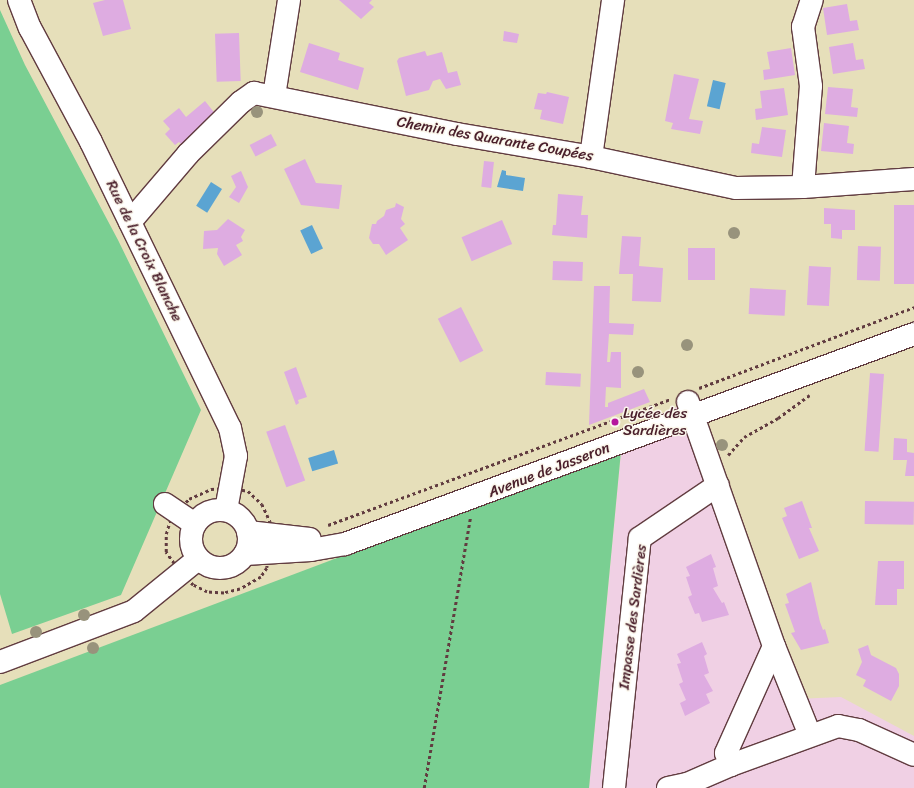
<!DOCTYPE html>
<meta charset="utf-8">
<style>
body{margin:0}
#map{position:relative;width:914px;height:788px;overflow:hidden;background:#e6dfba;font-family:Sriracha,sans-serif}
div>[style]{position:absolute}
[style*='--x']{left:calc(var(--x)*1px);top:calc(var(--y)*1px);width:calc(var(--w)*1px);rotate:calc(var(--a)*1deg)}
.built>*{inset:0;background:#f0d0e4}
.green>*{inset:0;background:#7acf92}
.water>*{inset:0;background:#5ba4d2;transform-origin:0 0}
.building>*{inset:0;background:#deace1;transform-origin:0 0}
.path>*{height:2.5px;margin-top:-1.25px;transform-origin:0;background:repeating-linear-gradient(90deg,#613c40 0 3px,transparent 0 6px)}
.roads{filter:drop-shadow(1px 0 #613c40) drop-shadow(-1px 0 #613c40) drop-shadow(0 1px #613c40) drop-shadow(0 -1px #613c40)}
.minor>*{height:22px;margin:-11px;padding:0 11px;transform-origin:11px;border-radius:11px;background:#fff}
.major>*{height:22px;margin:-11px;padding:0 11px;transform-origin:11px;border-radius:11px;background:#fff}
.major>.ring{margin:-11px;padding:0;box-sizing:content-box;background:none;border:22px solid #fff;border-radius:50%}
.trees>*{width:12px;height:12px;margin:-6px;border-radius:50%;background:#98937c}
.dots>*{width:11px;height:11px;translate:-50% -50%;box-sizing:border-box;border:2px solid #fbf7ec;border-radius:50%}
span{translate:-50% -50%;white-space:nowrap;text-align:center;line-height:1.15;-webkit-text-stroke:3px #fbf7ec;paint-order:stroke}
.street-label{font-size:15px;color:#4a1f2b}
.poi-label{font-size:15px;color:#4a1f2b}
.left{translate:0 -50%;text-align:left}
</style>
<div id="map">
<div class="built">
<div style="clip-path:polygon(688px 402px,796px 699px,841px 697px,914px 736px,914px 788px,589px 788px,623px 431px)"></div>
</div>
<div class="green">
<div style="clip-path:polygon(0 10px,25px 65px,118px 240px,201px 410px,121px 595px,12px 634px,0 594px)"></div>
<div style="clip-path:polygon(621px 451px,589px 788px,0 788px,0 685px)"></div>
</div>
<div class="water">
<div style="left:713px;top:80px;width:13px;height:27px;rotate:13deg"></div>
<div style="clip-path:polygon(502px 170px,506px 171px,506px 175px,525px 178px,523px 191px,497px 187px)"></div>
<div style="left:211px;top:182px;width:13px;height:28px;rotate:32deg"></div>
<div style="left:312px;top:225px;width:26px;height:13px;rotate:65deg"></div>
<div style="left:334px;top:450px;width:14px;height:27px;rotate:73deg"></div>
</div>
<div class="building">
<div style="clip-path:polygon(105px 0,123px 0,131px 29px,103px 36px,93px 3px)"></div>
<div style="clip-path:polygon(339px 0,372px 0,369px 3px,374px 7px,361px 19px)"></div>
<div style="clip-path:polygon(847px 4px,850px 21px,857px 20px,859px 30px,827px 35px,823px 8px)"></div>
<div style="clip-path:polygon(504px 31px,519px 34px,517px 43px,503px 41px)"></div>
<div style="left:239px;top:33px;width:48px;height:24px;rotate:88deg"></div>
<div style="clip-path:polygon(309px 43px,340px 53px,338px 60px,364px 68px,358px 90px,300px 72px)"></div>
<div style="clip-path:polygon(853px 43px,856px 60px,863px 59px,865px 69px,833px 74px,829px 47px)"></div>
<div style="clip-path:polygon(791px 48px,795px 75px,764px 80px,763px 70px,770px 69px,767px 52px)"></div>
<div style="clip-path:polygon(425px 51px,427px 56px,442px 52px,448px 73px,457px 71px,461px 85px,446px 89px,440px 79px,433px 81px,429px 90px,406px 96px,397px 61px,399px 58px)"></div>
<div style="clip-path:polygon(674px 74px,699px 79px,689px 119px,703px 121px,700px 134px,671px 129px,673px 123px,665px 121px)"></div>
<div style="clip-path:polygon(828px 87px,853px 89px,851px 107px,858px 108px,857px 117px,825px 114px)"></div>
<div style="clip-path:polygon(784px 88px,788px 115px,756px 120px,755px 109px,762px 108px,760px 91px)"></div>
<div style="clip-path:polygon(547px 92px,569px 97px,563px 124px,540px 119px,542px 110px,534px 109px,538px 93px,546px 94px)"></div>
<div style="clip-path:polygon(205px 101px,217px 116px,184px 147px,179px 142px,175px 145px,165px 134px,170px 129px,163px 121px,179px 108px,186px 117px)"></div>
<div style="clip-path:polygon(824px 123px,849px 126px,847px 143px,854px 144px,853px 154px,821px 151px)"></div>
<div style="clip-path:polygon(762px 127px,786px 130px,782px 157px,751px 153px,752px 143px,759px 144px)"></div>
<div style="left:271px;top:134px;width:13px;height:24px;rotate:63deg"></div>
<div style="clip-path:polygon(305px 159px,316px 183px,342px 185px,339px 209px,301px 205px,284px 169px)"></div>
<div style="left:484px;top:161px;width:10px;height:26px;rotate:6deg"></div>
<div style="clip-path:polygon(241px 171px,248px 187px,239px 203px,229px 197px,236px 187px,231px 176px)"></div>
<div style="clip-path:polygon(558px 194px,583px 196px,581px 215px,588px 215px,587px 238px,552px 235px,553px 225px,556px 225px)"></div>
<div style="clip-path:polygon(396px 203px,404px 207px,401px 219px,405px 224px,400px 228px,408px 240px,386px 255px,379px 244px,373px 244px,369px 238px,372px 224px,376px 224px,377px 221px,384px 216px,386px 210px,395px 207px)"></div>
<div style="left:894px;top:205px;width:20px;height:79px"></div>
<div style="clip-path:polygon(824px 208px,855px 210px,855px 230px,842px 230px,842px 239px,831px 238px,831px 224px,824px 224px)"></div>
<div style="clip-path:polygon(228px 219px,245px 230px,241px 237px,243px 241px,236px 245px,242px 255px,224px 266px,217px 254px,218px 248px,203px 249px,204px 231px,217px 230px)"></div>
<div style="left:502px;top:220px;width:26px;height:44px;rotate:67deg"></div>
<div style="clip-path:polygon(622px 236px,641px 237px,639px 266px,663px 268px,661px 302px,632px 301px,633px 274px,619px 274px)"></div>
<div style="left:858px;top:246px;width:23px;height:34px;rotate:2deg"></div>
<div style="left:715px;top:248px;width:32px;height:27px;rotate:90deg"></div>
<div style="left:553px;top:261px;width:30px;height:19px;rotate:2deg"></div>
<div style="left:809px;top:266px;width:22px;height:39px;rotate:3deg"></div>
<div style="clip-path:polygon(594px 286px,610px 286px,609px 323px,634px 324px,633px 335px,609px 334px,607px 362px,610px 362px,611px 352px,621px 352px,621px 388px,606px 387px,605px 407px,608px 407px,608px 403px,644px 389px,650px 402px,589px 425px)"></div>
<div style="left:750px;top:288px;width:36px;height:26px;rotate:3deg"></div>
<div style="left:461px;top:307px;width:49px;height:26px;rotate:63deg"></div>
<div style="clip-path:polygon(296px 367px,307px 397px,298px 400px,299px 403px,296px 405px,284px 372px)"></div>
<div style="left:546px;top:372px;width:35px;height:13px;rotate:3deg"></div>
<div style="left:870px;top:373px;width:14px;height:78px;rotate:4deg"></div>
<div style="left:285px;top:425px;width:59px;height:20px;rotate:70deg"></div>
<div style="clip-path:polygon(894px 438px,907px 439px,907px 452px,914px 453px,914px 476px,905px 476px,907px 460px,893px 460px)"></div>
<div style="clip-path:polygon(802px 501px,812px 528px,809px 528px,819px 551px,799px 559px,782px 518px,787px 516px,784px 508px)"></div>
<div style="left:865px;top:501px;width:49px;height:23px;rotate:1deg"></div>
<div style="clip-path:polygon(711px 554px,716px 567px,713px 568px,718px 586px,713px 588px,722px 603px,724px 602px,729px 615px,702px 622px,699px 613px,695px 614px,688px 597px,692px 595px,686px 577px,690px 576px,686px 567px)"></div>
<div style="clip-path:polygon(878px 561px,904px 561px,904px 589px,897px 589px,897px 605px,875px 605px)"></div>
<div style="clip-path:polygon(811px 582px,820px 622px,823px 630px,825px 629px,829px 643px,801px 650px,791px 633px,795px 632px,785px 604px,789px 603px,786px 594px)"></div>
<div style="clip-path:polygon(702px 642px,707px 654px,704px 656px,709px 673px,704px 675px,713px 691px,706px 694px,710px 703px,685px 716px,680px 703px,686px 700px,679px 684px,683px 682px,677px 664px,681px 663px,677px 654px)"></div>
<div style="clip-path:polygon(868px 645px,871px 655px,896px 668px,899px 674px,899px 686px,891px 701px,863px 686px,866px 680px,856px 675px,862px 662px,858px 649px)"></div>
</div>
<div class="path">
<div style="--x:699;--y:388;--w:230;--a:-20.6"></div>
<div style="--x:728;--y:455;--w:24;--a:-48"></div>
<div style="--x:744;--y:437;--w:39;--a:-29"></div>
<div style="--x:778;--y:418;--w:39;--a:-36"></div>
<div style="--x:230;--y:488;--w:18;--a:9"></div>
<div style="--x:248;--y:491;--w:19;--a:43"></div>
<div style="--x:262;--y:504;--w:19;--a:65"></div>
<div style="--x:270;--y:521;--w:15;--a:82"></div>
<div style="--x:272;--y:536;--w:32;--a:99"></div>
<div style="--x:267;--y:568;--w:11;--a:124"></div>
<div style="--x:261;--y:577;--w:24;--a:150"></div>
<div style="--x:240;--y:589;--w:16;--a:166"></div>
<div style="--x:224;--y:593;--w:17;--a:-177"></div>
<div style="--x:207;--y:592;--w:16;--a:-153"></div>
<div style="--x:193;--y:585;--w:17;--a:-135"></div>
<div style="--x:181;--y:573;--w:26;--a:-126"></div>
<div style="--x:166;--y:552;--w:18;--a:-90"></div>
<div style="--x:166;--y:534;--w:21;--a:-73"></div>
<div style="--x:172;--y:514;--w:23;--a:-41"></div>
<div style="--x:189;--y:499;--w:24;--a:-24"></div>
<div style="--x:211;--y:489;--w:19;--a:-3"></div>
<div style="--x:328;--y:525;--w:364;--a:-20.2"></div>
<div style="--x:424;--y:788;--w:274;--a:-80.3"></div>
</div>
<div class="roads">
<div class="minor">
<div style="--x:19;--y:0;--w:30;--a:69"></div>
<div style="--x:30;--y:28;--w:129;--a:61.8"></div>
<div style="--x:91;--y:142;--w:318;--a:64.1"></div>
<div style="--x:230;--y:428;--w:29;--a:78"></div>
<div style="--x:236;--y:456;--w:55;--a:100.5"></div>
<div style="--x:274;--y:96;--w:97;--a:-81.1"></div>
<div style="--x:591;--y:157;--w:159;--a:-82"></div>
<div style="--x:803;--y:187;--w:101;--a:-85.5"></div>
<div style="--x:811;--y:86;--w:60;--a:-97.7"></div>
<div style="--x:803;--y:27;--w:28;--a:-72"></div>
<div style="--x:130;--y:222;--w:89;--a:-49.5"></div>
<div style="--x:188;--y:154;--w:74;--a:-44.5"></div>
<div style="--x:241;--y:102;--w:16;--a:-35"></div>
<div style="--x:254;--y:93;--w:207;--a:11.4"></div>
<div style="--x:457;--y:134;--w:136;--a:9.7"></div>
<div style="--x:591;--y:157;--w:148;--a:12.1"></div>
<div style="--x:736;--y:188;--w:67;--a:-0.9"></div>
<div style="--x:803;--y:187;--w:111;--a:-4.1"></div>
<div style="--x:688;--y:402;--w:259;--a:70.6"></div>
<div style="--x:774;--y:646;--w:96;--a:68"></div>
<div style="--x:165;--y:504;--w:36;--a:34"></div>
<div style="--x:731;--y:765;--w:13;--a:-113"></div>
<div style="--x:726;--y:753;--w:117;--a:-65.8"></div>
<div style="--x:614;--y:788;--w:251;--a:-84.1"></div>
<div style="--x:640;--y:538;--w:94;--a:-34.2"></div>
<div style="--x:668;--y:788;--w:19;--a:-12"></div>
<div style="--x:687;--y:784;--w:48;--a:-23.4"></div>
<div style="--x:731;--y:765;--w:114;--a:-20"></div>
<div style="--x:838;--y:726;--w:21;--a:11"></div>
<div style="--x:859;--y:730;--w:60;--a:24.4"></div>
</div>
<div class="major">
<div class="ring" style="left:191px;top:510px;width:36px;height:36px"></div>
<div style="--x:248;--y:532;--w:62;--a:6.4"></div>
<div style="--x:245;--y:554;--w:66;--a:-3.5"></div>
<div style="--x:311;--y:550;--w:35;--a:-10"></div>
<div style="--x:345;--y:544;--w:607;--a:-20.26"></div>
<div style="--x:0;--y:662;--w:143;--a:-20.8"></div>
<div style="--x:134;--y:611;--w:82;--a:-39.1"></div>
</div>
</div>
<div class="trees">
<div style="left:257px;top:112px"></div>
<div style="left:734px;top:233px"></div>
<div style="left:687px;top:345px"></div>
<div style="left:638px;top:372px"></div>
<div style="left:722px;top:445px"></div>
<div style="left:84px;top:615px"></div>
<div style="left:36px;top:632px"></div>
<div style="left:93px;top:648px"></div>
</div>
<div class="dots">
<div style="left:615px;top:422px;background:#b5179e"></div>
</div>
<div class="street-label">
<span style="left:495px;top:139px;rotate:10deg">Chemin des Quarante Coupées</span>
<span style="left:144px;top:251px;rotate:64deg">Rue de la Croix Blanche</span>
<span style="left:549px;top:470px;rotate:-21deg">Avenue de Jasseron</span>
<span style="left:633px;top:617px;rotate:-83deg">Impasse des Sardières</span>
</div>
<div class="poi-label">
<span class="left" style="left:623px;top:422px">Lycée des<br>Sardières</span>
</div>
</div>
